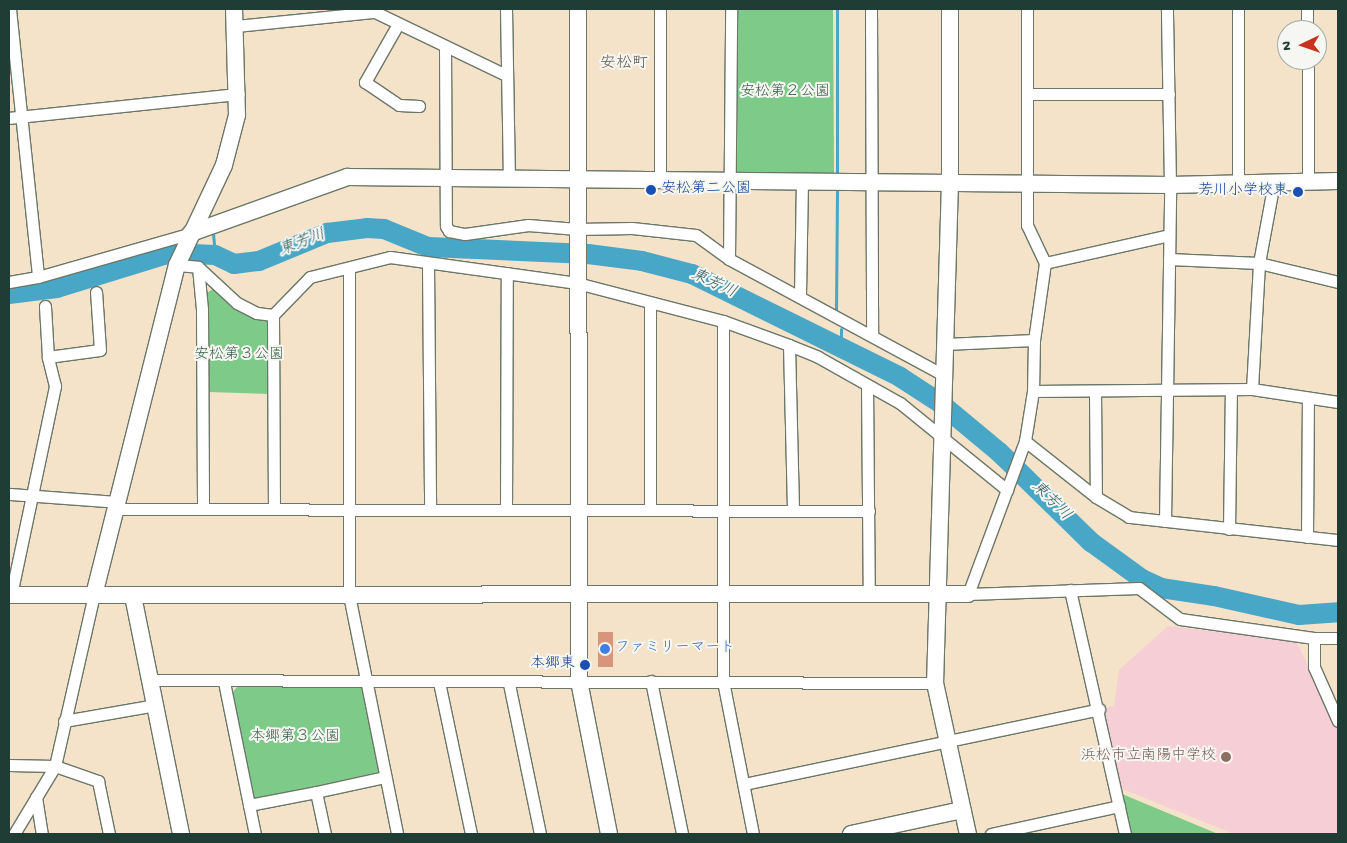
<!DOCTYPE html>
<meta charset="utf-8">
<style>
body{margin:0}
#map{position:relative;width:1347px;height:843px;overflow:hidden;background:#f4e2c9;font-family:"Gochi Hand","Klee One",sans-serif}
div>[style]{position:absolute}
[style*='--x']{left:calc(var(--x)*1px);top:calc(var(--y)*1px);width:calc(var(--w)*1px);rotate:calc(var(--a)*1deg)}
.built>*{inset:0;background:#f6cfd6}
.green>*{inset:0;background:#7ecb89}
.stream>*{height:3px;margin:-1.5px;padding:0 1.5px;transform-origin:1.5px;border-radius:1.5px;background:#48a6c7}
.river>*{height:20px;margin:-10px;padding:0 10px;transform-origin:10px;border-radius:10px;background:#48a6c7}
.building>*{inset:0;background:#d7957b;transform-origin:0 0}
.roads{filter:drop-shadow(1px 0 #6a7768) drop-shadow(-1px 0 #6a7768) drop-shadow(0 1px #6a7768) drop-shadow(0 -1px #6a7768)}
.street>*{height:11px;margin:-5.5px;padding:0 5.5px;transform-origin:5.5px;border-radius:5.5px;background:#fff}
.secondary>*{height:16px;margin:-8px;padding:0 8px;transform-origin:8px;border-radius:8px;background:#fff}
.dots>*{width:14px;height:14px;translate:-50% -50%;box-sizing:border-box;border:2px solid #f6f6f2;border-radius:50%}
span{translate:-50% -50%;white-space:nowrap;text-align:center;line-height:1.15;-webkit-text-stroke:4px #f6f6f2;paint-order:stroke}
.park-label{font-size:15px;color:#376049}
.transit-label{font-size:15px;color:#164399}
.left{translate:0 -50%;text-align:left}
.right{translate:-100% -50%;text-align:right}
.shop-label{font-size:15px;color:#366cbe}
.education-label{font-size:15px;color:#785e54}
.neighbourhood-label{font-size:16px;color:#5f5c4d}
.water-label{font-size:16px;color:#2b5c60;font-style:italic}
.frame{position:absolute;inset:0;border:10px solid #1f3d34;pointer-events:none}
.north{position:absolute;left:1277px;top:20px;width:50px;height:50px;box-sizing:border-box;background:#f6f6f2;border:1px solid #a0aca6;border-radius:50%;rotate:267deg;font-size:14px;font-weight:700;line-height:20px;text-align:center;color:#1f3d34}
.north::after{content:'';display:block;margin:auto;width:18px;height:22px;background:#c8321e;clip-path:polygon(50% 0,100% 100%,50% 72%,0 100%)}
</style>
<div id="map">
<div class="built">
<div style="clip-path:polygon(1168px 626px,1296px 641px,1338px 727px,1338px 834px,1234px 834px,1120px 788px,1104px 708px,1114px 706px,1119px 670px)"></div>
</div>
<div class="green">
<div style="clip-path:polygon(738px 9px,833px 9px,834px 173px,827px 177px,741px 177px,737px 172px)"></div>
<div style="clip-path:polygon(214px 288px,269px 319px,269px 394px,209px 392px,207px 293px)"></div>
<div style="clip-path:polygon(237px 687px,360px 687px,366px 692px,379px 772px,255px 800px,232px 693px)"></div>
<div style="clip-path:polygon(1122px 794px,1218px 834px,1131px 834px)"></div>
</div>
<div class="stream">
<div style="--x:837;--y:9;--w:167;--a:90"></div>
<div style="--x:213;--y:233;--w:22;--a:85"></div>
<div style="--x:836;--y:310;--w:123;--a:-89.5"></div>
<div style="--x:841;--y:329;--w:17;--a:90"></div>
</div>
<div class="river">
<div style="--x:9;--y:294;--w:48;--a:-7.1"></div>
<div style="--x:57;--y:288;--w:118;--a:-17.2"></div>
<div style="--x:170;--y:253;--w:45;--a:2.5"></div>
<div style="--x:215;--y:255;--w:21;--a:25"></div>
<div style="--x:234;--y:264;--w:25;--a:-7"></div>
<div style="--x:259;--y:261;--w:74;--a:-22.4"></div>
<div style="--x:327;--y:233;--w:40;--a:-7.1"></div>
<div style="--x:367;--y:228;--w:17;--a:3"></div>
<div style="--x:384;--y:229;--w:48;--a:22.2"></div>
<div style="--x:428;--y:247;--w:160;--a:2.5"></div>
<div style="--x:588;--y:254;--w:54;--a:7.4"></div>
<div style="--x:642;--y:261;--w:52;--a:14.6"></div>
<div style="--x:692;--y:274;--w:232;--a:26.3"></div>
<div style="--x:900;--y:377;--w:48;--a:33"></div>
<div style="--x:940;--y:403;--w:77;--a:39.7"></div>
<div style="--x:999;--y:452;--w:129;--a:44.4"></div>
<div style="--x:1091;--y:542;--w:63;--a:36"></div>
<div style="--x:1142;--y:579;--w:21;--a:25"></div>
<div style="--x:1161;--y:588;--w:54;--a:8.6"></div>
<div style="--x:1214;--y:596;--w:87;--a:12.6"></div>
<div style="--x:1299;--y:615;--w:39;--a:-4"></div>
</div>
<div class="building">
<div style="left:598px;top:632px;width:15px;height:35px"></div>
</div>
<div class="roads">
<div class="street">
<div style="--x:10;--y:9;--w:269;--a:84"></div>
<div style="--x:506;--y:9;--w:171;--a:89"></div>
<div style="--x:660;--y:9;--w:172;--a:90"></div>
<div style="--x:871;--y:9;--w:326;--a:89.8"></div>
<div style="--x:1027;--y:9;--w:216;--a:90"></div>
<div style="--x:1027;--y:225;--w:42;--a:64.7"></div>
<div style="--x:1045;--y:263;--w:78;--a:98.1"></div>
<div style="--x:1034;--y:340;--w:51;--a:91.1"></div>
<div style="--x:1033;--y:391;--w:51;--a:99.1"></div>
<div style="--x:1025;--y:441;--w:163;--a:110.4"></div>
<div style="--x:968;--y:594;--w:171;--a:-2"></div>
<div style="--x:1139;--y:588;--w:51;--a:37.1"></div>
<div style="--x:1180;--y:619;--w:135;--a:8.1"></div>
<div style="--x:1314;--y:638;--w:24;--a:0"></div>
<div style="--x:1307;--y:9;--w:21;--a:90"></div>
<div style="--x:398;--y:24;--w:67;--a:119.6"></div>
<div style="--x:365;--y:82;--w:41;--a:34.1"></div>
<div style="--x:399;--y:105;--w:20;--a:3"></div>
<div style="--x:236;--y:26;--w:140;--a:-5.8"></div>
<div style="--x:375;--y:12;--w:145;--a:25.7"></div>
<div style="--x:445;--y:48;--w:178;--a:89.7"></div>
<div style="--x:446;--y:226;--w:6;--a:59"></div>
<div style="--x:449;--y:231;--w:16;--a:11"></div>
<div style="--x:465;--y:234;--w:64;--a:-8.1"></div>
<div style="--x:528;--y:225;--w:49;--a:4.7"></div>
<div style="--x:577;--y:229;--w:55;--a:-1"></div>
<div style="--x:632;--y:228;--w:64;--a:6.2"></div>
<div style="--x:696;--y:235;--w:41;--a:36"></div>
<div style="--x:729;--y:259;--w:242;--a:28.4"></div>
<div style="--x:1308;--y:60;--w:122;--a:90"></div>
<div style="--x:1027;--y:94;--w:142;--a:0"></div>
<div style="--x:9;--y:118;--w:231;--a:-6"></div>
<div style="--x:1238;--y:183;--w:174;--a:-90"></div>
<div style="--x:729;--y:259;--w:250;--a:-89.5"></div>
<div style="--x:1169;--y:259;--w:90;--a:2.5"></div>
<div style="--x:1259;--y:263;--w:81;--a:13.5"></div>
<div style="--x:1045;--y:263;--w:127;--a:-12.7"></div>
<div style="--x:428;--y:264;--w:246;--a:89.5"></div>
<div style="--x:177;--y:265;--w:21;--a:5"></div>
<div style="--x:198;--y:267;--w:53;--a:42.7"></div>
<div style="--x:237;--y:303;--w:22;--a:27"></div>
<div style="--x:257;--y:313;--w:16;--a:7"></div>
<div style="--x:198;--y:267;--w:42;--a:84.6"></div>
<div style="--x:202;--y:309;--w:199;--a:89.7"></div>
<div style="--x:349;--y:269;--w:326;--a:90"></div>
<div style="--x:349;--y:595;--w:244;--a:78.6"></div>
<div style="--x:9;--y:282;--w:29;--a:-10"></div>
<div style="--x:38;--y:277;--w:159;--a:-16"></div>
<div style="--x:800;--y:295;--w:114;--a:-89"></div>
<div style="--x:650;--y:303;--w:207;--a:90"></div>
<div style="--x:723;--y:321;--w:360;--a:90"></div>
<div style="--x:723;--y:681;--w:156;--a:78.9"></div>
<div style="--x:945;--y:344;--w:89;--a:-2.6"></div>
<div style="--x:789;--y:345;--w:165;--a:88.6"></div>
<div style="--x:48;--y:357;--w:52;--a:-7.7"></div>
<div style="--x:100;--y:350;--w:58;--a:-93.9"></div>
<div style="--x:867;--y:385;--w:210;--a:89.5"></div>
<div style="--x:1252;--y:389;--w:126;--a:-86.8"></div>
<div style="--x:1259;--y:263;--w:82;--a:-79.5"></div>
<div style="--x:1033;--y:391;--w:219;--a:-0.5"></div>
<div style="--x:1252;--y:389;--w:87;--a:8.6"></div>
<div style="--x:1095;--y:391;--w:106;--a:89.5"></div>
<div style="--x:1025;--y:441;--w:90;--a:38.3"></div>
<div style="--x:1096;--y:497;--w:39;--a:31"></div>
<div style="--x:1129;--y:517;--w:210;--a:6.3"></div>
<div style="--x:9;--y:494;--w:109;--a:4.2"></div>
<div style="--x:274;--y:508;--w:193;--a:-90.3"></div>
<div style="--x:273;--y:315;--w:53;--a:-45.8"></div>
<div style="--x:310;--y:277;--w:82;--a:-14"></div>
<div style="--x:390;--y:257;--w:189;--a:7.9"></div>
<div style="--x:577;--y:283;--w:151;--a:14.6"></div>
<div style="--x:723;--y:321;--w:70;--a:20"></div>
<div style="--x:789;--y:345;--w:31;--a:22"></div>
<div style="--x:818;--y:357;--w:94;--a:29.3"></div>
<div style="--x:900;--y:403;--w:138;--a:39.1"></div>
<div style="--x:116;--y:509;--w:753;--a:0.15"></div>
<div style="--x:506;--y:509;--w:236;--a:-89.8"></div>
<div style="--x:1165;--y:521;--w:336;--a:-89.1"></div>
<div style="--x:1170;--y:185;--w:176;--a:-91"></div>
<div style="--x:1229;--y:529;--w:139;--a:-89.2"></div>
<div style="--x:1307;--y:537;--w:139;--a:-89.6"></div>
<div style="--x:1070;--y:590;--w:250;--a:77.3"></div>
<div style="--x:11;--y:595;--w:214;--a:-78.1"></div>
<div style="--x:55;--y:386;--w:30;--a:-104"></div>
<div style="--x:48;--y:357;--w:51;--a:-93.4"></div>
<div style="--x:1314;--y:638;--w:29;--a:90"></div>
<div style="--x:1314;--y:667;--w:59;--a:66"></div>
<div style="--x:150;--y:680;--w:785;--a:0.22"></div>
<div style="--x:651;--y:681;--w:156;--a:78.5"></div>
<div style="--x:224;--y:682;--w:155;--a:78.5"></div>
<div style="--x:439;--y:682;--w:155;--a:78.1"></div>
<div style="--x:509;--y:684;--w:153;--a:78.3"></div>
<div style="--x:64;--y:721;--w:93;--a:-9.9"></div>
<div style="--x:9;--y:765;--w:46;--a:1.2"></div>
<div style="--x:55;--y:766;--w:46;--a:19.2"></div>
<div style="--x:98;--y:781;--w:54;--a:78.3"></div>
<div style="--x:744;--y:784;--w:363;--a:-11.9"></div>
<div style="--x:36;--y:797;--w:37;--a:81"></div>
<div style="--x:249;--y:805;--w:68;--a:-11"></div>
<div style="--x:14;--y:834;--w:79;--a:-58.9"></div>
<div style="--x:55;--y:766;--w:175;--a:-77.2"></div>
<div style="--x:325;--y:834;--w:43;--a:-102.1"></div>
<div style="--x:316;--y:792;--w:71;--a:-12.3"></div>
<div style="--x:991;--y:834;--w:131;--a:-12.3"></div>
</div>
<div class="secondary">
<div style="--x:578;--y:9;--w:672;--a:89.91"></div>
<div style="--x:579;--y:681;--w:156;--a:78.9"></div>
<div style="--x:950;--y:9;--w:173;--a:90"></div>
<div style="--x:950;--y:182;--w:501;--a:91.71"></div>
<div style="--x:935;--y:683;--w:155;--a:77.7"></div>
<div style="--x:191;--y:233;--w:166;--a:-19.7"></div>
<div style="--x:347;--y:177;--w:823;--a:0.56"></div>
<div style="--x:1170;--y:185;--w:168;--a:-1.4"></div>
<div style="--x:9;--y:595;--w:959;--a:-0.06"></div>
<div style="--x:94;--y:595;--w:340;--a:-75.9"></div>
<div style="--x:177;--y:265;--w:110;--a:-64.8"></div>
<div style="--x:224;--y:165;--w:52;--a:-75.4"></div>
<div style="--x:237;--y:115;--w:106;--a:-91.6"></div>
<div style="--x:133;--y:596;--w:243;--a:78.6"></div>
<div style="--x:851;--y:834;--w:114;--a:-12.2"></div>
</div>
</div>
<div class="dots">
<div style="left:651px;top:190px;background:#1a4fb4"></div>
<div style="left:1298px;top:192px;background:#1a4fb4"></div>
<div style="left:605px;top:649px;background:#3f7fe0"></div>
<div style="left:585px;top:665px;background:#1a4fb4"></div>
<div style="left:1226px;top:757px;background:#8d6e63"></div>
</div>
<div class="park-label">
<span style="left:785px;top:93px">安松第２公園</span>
<span style="left:239px;top:356px">安松第３公園</span>
<span style="left:295px;top:738px">本郷第３公園</span>
</div>
<div class="transit-label">
<span class="left" style="left:661px;top:190px">安松第二公園</span>
<span class="right" style="left:1288px;top:192px">芳川小学校東</span>
<span class="right" style="left:575px;top:665px">本郷東</span>
</div>
<div class="shop-label">
<span class="left" style="left:615px;top:649px">ファミリーマート</span>
</div>
<div class="education-label">
<span class="right" style="left:1216px;top:757px">浜松市立南陽中学校</span>
</div>
<div class="neighbourhood-label">
<span style="left:624px;top:65px">安松町</span>
</div>
<div class="water-label">
<span style="left:303px;top:244px;rotate:-21deg">東芳川</span>
<span style="left:713px;top:285px;rotate:25deg">東芳川</span>
<span style="left:1050px;top:502px;rotate:45deg">東芳川</span>
</div>
<div class="frame"></div>
<div class="north">N</div>
</div>
